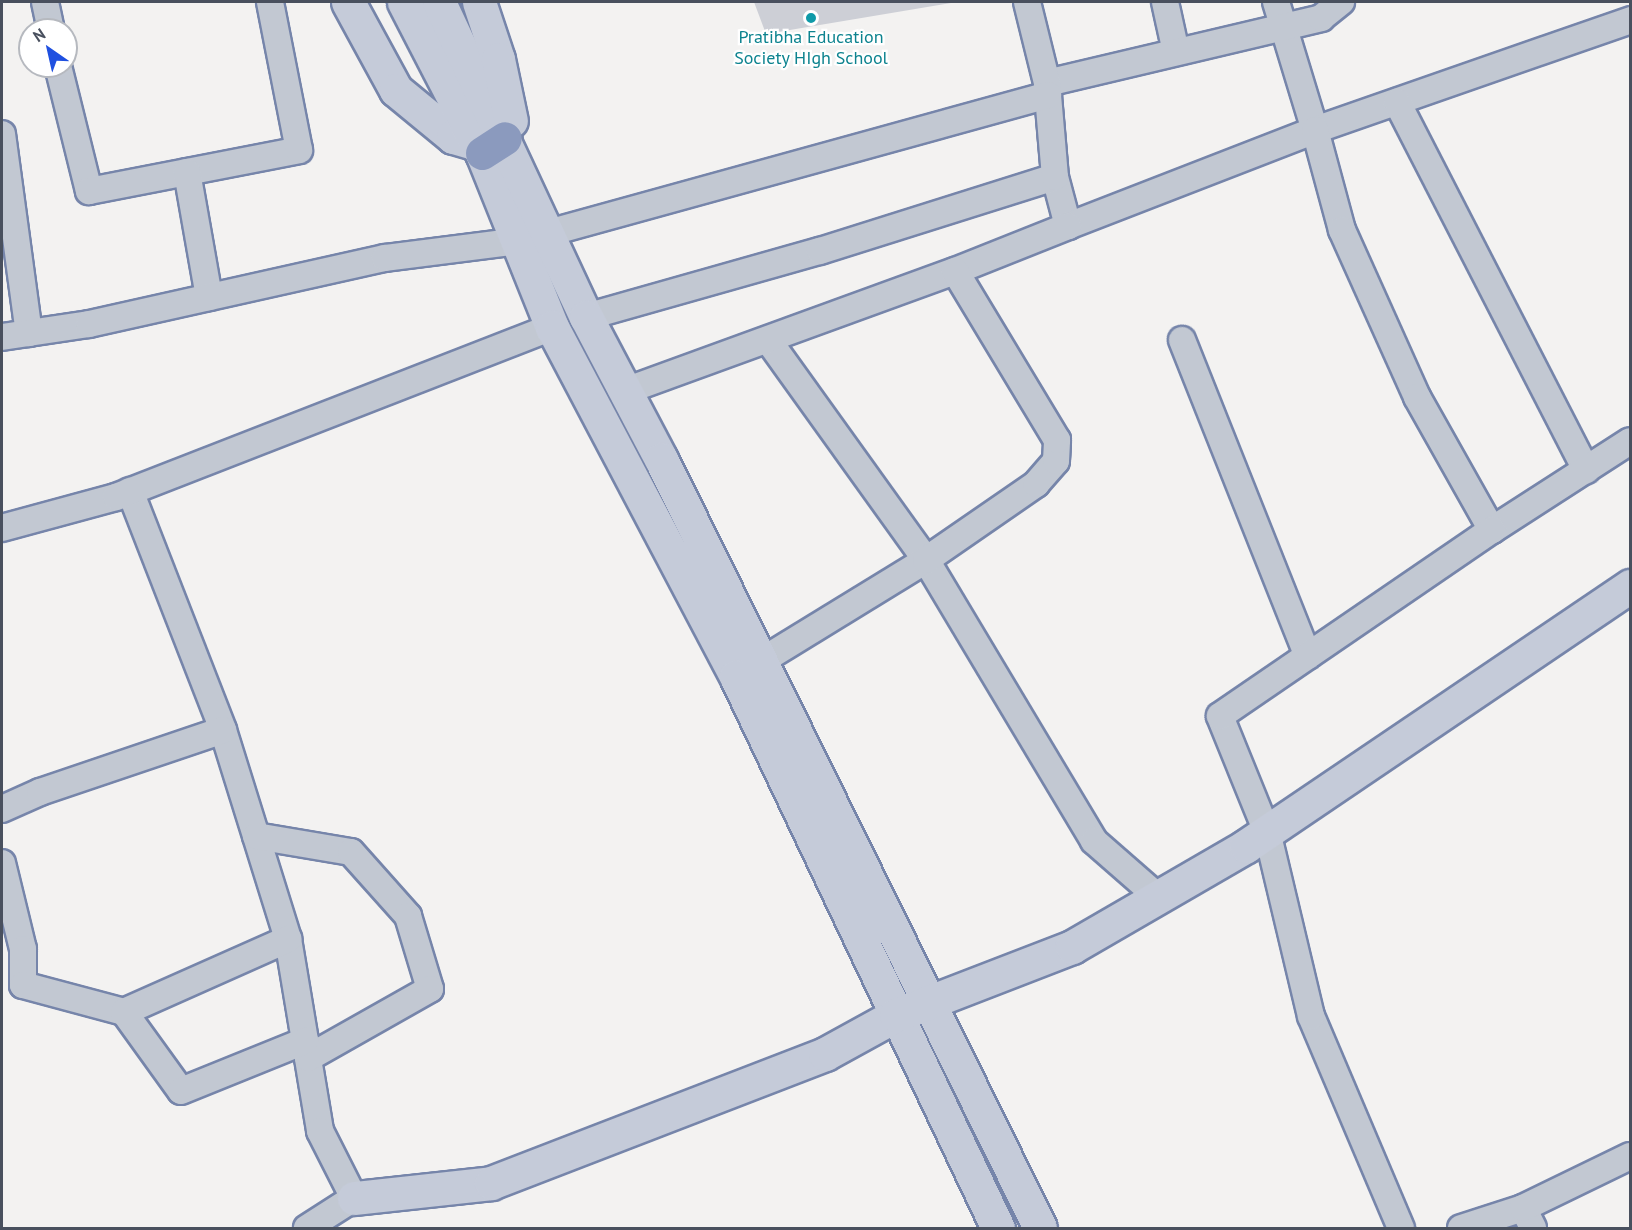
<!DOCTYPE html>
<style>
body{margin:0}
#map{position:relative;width:1632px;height:1230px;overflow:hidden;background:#f3f2f1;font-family:"PT Sans",sans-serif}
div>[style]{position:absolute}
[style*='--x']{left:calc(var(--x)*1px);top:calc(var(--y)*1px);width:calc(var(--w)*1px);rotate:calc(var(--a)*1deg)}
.building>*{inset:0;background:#cdcfd6}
.roads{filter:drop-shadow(2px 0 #7685aa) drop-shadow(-2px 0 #7685aa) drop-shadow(0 2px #7685aa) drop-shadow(0 -2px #7685aa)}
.street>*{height:26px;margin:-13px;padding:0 13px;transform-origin:13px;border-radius:13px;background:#c2c8d2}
.secondary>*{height:33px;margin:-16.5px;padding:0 16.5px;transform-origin:16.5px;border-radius:16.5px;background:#c5cbd9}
.highway>*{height:33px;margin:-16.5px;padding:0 16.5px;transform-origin:16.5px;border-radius:16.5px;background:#8b9abe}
.dots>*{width:16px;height:16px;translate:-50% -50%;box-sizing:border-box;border:3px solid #fff;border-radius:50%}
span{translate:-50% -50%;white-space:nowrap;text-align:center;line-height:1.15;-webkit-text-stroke:4.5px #fff;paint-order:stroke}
.culture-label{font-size:18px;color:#0d838f}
.frame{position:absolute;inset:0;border:3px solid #49505e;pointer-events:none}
.north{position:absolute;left:18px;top:18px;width:60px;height:60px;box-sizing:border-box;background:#fff;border:2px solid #b6b9bf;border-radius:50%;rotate:326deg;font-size:16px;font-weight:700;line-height:24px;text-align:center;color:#49505e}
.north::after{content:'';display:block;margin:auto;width:21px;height:27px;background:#1f50e0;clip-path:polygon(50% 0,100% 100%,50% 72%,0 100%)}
</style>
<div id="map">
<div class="building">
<div style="clip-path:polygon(754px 2px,951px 2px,951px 3px,766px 34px)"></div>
</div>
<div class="roads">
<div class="street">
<div style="--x:45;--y:2;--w:29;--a:78"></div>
<div style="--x:1165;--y:2;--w:51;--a:77.6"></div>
<div style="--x:1276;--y:2;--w:134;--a:73.1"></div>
<div style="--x:1315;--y:130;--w:334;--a:-19.2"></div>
<div style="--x:58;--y:66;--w:129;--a:76.1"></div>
<div style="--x:89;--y:191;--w:214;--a:-11"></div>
<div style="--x:299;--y:150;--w:151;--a:-101.1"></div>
<div style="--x:1047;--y:83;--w:282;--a:-13.3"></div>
<div style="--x:1321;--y:18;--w:26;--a:-39"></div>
<div style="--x:1397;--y:102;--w:414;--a:62.8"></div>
<div style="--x:2;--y:134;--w:201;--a:82.3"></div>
<div style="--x:187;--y:172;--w:127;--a:80"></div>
<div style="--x:1055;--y:177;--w:51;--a:75.1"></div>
<div style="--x:1068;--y:226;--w:265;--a:-21.2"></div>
<div style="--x:1315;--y:130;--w:104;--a:74.9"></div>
<div style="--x:1342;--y:230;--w:183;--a:65.8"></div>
<div style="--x:1417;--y:397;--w:153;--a:60.6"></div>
<div style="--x:1492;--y:530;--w:164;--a:-32.8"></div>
<div style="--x:586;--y:317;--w:243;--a:-15.8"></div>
<div style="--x:820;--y:251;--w:246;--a:-17.5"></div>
<div style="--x:1055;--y:177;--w:94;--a:-94.9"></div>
<div style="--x:1047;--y:83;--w:83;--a:-103.9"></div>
<div style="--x:2;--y:337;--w:88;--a:-8.5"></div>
<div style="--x:89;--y:324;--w:303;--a:-12.6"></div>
<div style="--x:385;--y:258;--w:135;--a:-7.2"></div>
<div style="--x:519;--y:241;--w:549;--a:-15.43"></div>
<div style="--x:768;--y:340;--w:271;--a:54.3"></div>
<div style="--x:926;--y:560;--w:327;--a:59.1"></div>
<div style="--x:1094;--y:841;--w:85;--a:41.2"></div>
<div style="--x:1182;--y:340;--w:340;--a:68.3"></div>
<div style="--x:625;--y:391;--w:351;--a:-20"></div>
<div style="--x:955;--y:271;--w:122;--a:-21.7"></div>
<div style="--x:130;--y:491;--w:256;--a:68.7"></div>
<div style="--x:223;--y:730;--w:219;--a:72.7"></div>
<div style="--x:288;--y:939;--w:195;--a:80.5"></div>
<div style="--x:320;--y:1131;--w:75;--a:63.1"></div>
<div style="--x:354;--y:1198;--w:56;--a:147.4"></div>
<div style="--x:2;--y:528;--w:118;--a:-15.2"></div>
<div style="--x:116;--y:497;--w:468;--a:-21.3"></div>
<div style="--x:758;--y:663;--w:197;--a:-31.5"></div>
<div style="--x:926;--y:560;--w:134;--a:-34.6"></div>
<div style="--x:1036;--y:484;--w:30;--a:-49"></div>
<div style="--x:1056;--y:461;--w:21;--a:-87"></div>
<div style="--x:1057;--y:440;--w:197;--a:-121.1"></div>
<div style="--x:2;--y:809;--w:42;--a:-24.1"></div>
<div style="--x:40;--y:792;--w:193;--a:-18.7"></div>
<div style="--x:256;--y:836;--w:96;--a:9.6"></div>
<div style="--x:351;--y:852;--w:86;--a:48.3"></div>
<div style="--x:408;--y:916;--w:76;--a:73.2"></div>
<div style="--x:430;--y:989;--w:140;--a:150.5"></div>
<div style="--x:2;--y:863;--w:89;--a:76.3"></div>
<div style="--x:23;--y:949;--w:36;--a:90"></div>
<div style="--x:23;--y:985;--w:105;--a:15"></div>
<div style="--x:124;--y:1012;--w:97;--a:54.2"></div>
<div style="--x:181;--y:1091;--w:134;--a:-22"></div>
<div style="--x:124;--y:1012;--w:180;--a:-24"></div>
<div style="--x:1523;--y:1208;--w:22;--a:63"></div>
<div style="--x:1401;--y:1228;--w:230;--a:-113"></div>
<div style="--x:1311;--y:1016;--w:189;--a:-103.4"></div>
<div style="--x:1267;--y:832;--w:125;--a:-112.1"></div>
<div style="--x:1220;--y:716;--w:330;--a:-34.4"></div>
<div style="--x:1461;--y:1228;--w:65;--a:-17.9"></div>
<div style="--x:1523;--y:1208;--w:119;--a:-25.9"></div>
</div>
<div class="secondary">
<div style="--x:348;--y:2;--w:100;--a:61.4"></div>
<div style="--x:396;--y:90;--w:74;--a:39.5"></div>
<div style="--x:453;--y:137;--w:25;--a:16"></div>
<div style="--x:404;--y:2;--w:170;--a:62.7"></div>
<div style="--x:482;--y:153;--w:188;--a:68.1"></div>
<div style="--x:552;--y:327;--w:395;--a:62.2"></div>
<div style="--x:736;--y:676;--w:611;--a:64.61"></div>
<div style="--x:439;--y:2;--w:348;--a:65"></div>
<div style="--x:586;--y:317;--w:161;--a:62.2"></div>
<div style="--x:661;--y:459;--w:857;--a:63.76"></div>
<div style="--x:479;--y:2;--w:60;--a:71.6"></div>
<div style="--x:498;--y:59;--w:63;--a:78.2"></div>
<div style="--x:354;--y:1198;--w:138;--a:-6.2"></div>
<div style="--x:491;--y:1183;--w:358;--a:-21.1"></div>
<div style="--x:825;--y:1054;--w:81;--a:-28.8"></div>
<div style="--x:896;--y:1015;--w:189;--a:-21.1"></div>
<div style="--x:1072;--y:947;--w:201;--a:-30.1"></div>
<div style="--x:1246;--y:846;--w:464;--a:-34.1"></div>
</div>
<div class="highway">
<div style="--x:482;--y:153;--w:27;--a:-33"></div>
</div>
</div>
<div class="dots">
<div style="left:811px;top:18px;background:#0f9aa8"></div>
</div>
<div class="culture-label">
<span style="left:811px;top:48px">Pratibha Education<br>Society HIgh School</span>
</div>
<div class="frame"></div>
<div class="north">N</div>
</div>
